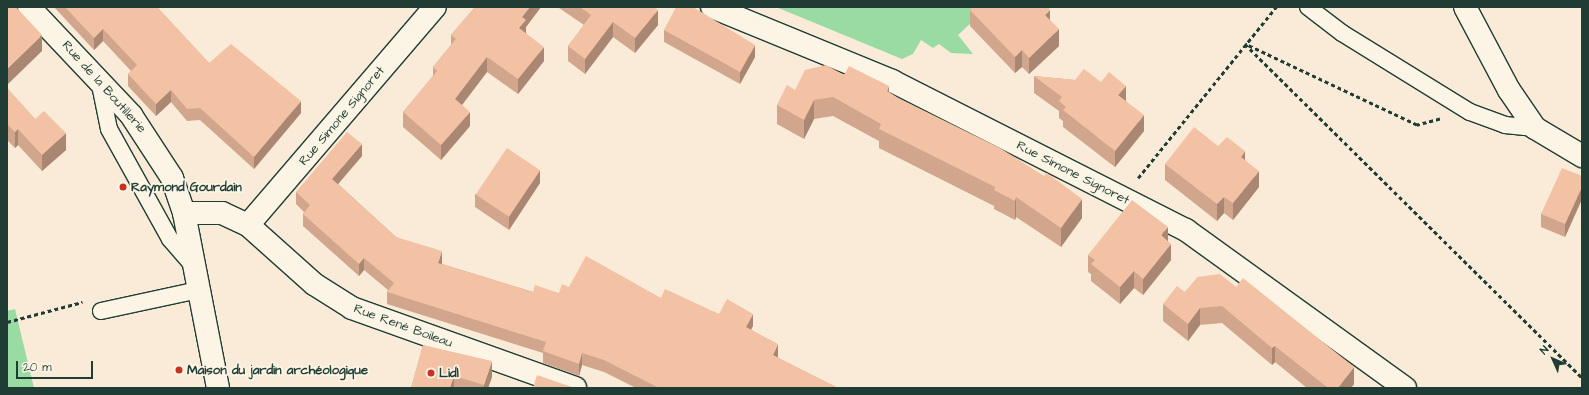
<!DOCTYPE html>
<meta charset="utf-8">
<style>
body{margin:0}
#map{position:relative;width:1589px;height:395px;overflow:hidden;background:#faebd8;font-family:"Architects Daughter",sans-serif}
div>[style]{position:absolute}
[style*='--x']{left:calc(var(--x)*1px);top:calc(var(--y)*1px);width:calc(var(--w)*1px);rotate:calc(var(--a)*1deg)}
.green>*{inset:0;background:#9adba4}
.path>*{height:2.5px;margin-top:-1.25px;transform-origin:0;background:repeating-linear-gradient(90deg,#1f3d34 0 4px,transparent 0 7px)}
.roads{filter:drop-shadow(1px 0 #1f3d34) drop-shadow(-1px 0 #1f3d34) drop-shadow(0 1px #1f3d34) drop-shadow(0 -1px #1f3d34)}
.lane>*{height:16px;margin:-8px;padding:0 8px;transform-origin:8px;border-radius:8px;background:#fcf5e5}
.street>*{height:22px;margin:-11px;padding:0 11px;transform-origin:11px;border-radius:11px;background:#fcf5e5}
.secondary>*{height:22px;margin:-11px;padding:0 11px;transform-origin:11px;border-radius:11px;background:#fcf5e5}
.wall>*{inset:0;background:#d1a68c}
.shaded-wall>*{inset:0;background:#aa8772}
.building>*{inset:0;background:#f3c1a3;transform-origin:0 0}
.dots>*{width:11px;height:11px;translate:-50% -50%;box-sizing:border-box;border:2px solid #fcf5e5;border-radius:50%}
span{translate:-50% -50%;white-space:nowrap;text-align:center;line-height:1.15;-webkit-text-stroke:3.5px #fcf5e5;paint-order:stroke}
.street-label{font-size:13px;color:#1f3d34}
.poi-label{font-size:13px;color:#1f3d34;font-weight:700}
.left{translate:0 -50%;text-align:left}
.frame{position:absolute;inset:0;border:8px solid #1f3d34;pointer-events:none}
.north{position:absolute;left:1533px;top:339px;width:40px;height:40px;-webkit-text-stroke:3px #fcf5e5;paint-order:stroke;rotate:315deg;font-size:11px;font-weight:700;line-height:16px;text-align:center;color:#1f3d34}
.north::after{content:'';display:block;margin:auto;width:14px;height:18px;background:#1f3d34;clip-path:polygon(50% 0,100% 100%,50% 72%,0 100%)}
.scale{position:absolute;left:16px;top:361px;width:77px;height:18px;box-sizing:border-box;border:2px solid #1f3d34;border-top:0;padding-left:5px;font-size:12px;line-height:14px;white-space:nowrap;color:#1f3d34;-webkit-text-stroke:3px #fcf5e5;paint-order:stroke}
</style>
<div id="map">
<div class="green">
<div style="clip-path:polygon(776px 7px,988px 7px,958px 35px,973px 54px,951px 53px,939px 44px,933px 48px,921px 40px,913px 54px,902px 59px)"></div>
<div style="clip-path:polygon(15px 309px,34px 388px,7px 388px,7px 311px)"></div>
</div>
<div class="path">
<div style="--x:1440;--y:119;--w:24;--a:165"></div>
<div style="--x:1417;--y:125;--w:190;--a:-154.8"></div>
<div style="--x:1245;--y:44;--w:474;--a:44.7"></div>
<div style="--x:1138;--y:178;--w:220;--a:-51.1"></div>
<div style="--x:7;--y:322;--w:78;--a:-14.9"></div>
</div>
<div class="roads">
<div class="lane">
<div style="--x:1308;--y:7;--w:43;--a:37.4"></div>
<div style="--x:1342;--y:33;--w:150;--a:31.7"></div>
<div style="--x:1470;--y:112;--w:37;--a:20"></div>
<div style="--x:1505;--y:125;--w:30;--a:6"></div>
<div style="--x:99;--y:80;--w:50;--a:78.5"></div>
<div style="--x:109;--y:129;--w:126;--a:61"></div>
<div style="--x:170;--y:239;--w:33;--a:49"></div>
<div style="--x:101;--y:311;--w:99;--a:-12.2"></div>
</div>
<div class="street">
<div style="--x:712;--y:7;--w:195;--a:22.3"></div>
<div style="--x:892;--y:81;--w:330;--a:26.9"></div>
<div style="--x:1186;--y:230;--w:270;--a:35.8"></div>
<div style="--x:1465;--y:7;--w:94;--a:62.1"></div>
<div style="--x:1509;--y:90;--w:46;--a:55.6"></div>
<div style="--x:1535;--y:128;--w:55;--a:30.8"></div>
<div style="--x:184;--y:213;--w:38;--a:0"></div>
<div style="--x:222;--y:213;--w:29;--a:25"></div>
<div style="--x:248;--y:225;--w:89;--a:41.8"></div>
<div style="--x:314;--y:284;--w:45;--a:32.3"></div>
<div style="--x:352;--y:308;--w:237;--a:19.7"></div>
<div style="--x:248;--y:225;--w:287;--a:-49.4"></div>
</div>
<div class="secondary">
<div style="--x:29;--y:7;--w:149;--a:46.6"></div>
<div style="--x:131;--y:115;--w:75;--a:56.9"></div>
<div style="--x:172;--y:178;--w:37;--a:71"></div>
<div style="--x:184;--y:213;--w:178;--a:79"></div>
</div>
</div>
<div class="wall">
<div style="clip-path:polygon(54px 7px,157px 7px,209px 63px,301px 113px,254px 169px,200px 120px,187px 121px,171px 102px,156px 116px,128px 86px,128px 74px,131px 71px,103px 41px,94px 50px)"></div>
<div style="clip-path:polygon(475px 7px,541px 7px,526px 27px,526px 33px,544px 61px,518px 94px,487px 72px,462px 105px,470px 126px,441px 160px,403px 127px,403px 112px,433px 76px,433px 67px,451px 45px,451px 35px)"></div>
<div style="clip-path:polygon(559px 7px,654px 7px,658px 25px,635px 53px,613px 37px,585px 74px,568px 61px,568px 46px,584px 25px,559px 8px)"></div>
<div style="clip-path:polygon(970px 10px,1050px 20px,1059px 46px,1029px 74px,1022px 67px,1015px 73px,970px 26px)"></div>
<div style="clip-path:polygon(664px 30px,755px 57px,740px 84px,664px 42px)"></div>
<div style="clip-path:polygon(1034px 76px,1075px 80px,1101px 82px,1126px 101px,1144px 131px,1115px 167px,1063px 127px,1063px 121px,1059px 118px,1059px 111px,1034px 93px)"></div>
<div style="clip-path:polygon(7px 88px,35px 119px,66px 150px,42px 171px,18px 145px,15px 148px,7px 140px)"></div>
<div style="clip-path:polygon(795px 90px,889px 92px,1082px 218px,1061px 247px,1016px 217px,1015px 220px,994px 209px,994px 206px,879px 148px,879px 141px,833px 116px,814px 119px,804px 139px,777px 124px,777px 105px)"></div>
<div style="clip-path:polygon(1218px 146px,1245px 160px,1259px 187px,1233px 220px,1224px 213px,1217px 221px,1165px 180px,1165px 164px)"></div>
<div style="clip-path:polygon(362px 156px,338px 184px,396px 237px,442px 264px,533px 292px,559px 293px,569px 287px,661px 298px,719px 314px,753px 326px,751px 329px,778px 356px,778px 358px,838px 388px,636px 388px,604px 372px,582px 365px,579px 376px,543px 363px,543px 353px,387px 304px,387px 292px,388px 290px,364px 270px,359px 276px,303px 226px,303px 214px,304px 212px,296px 204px,296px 192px)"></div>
<div style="clip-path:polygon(1582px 176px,1582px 199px,1565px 237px,1541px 227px,1541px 214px)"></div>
<div style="clip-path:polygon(540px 183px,509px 230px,475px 207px,475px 194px)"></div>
<div style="clip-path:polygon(1168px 241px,1171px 260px,1143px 295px,1134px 288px,1120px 304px,1091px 281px,1091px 274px,1088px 272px,1088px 255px)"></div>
<div style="clip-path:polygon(1198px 277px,1354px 384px,1351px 388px,1307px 388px,1275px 362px,1272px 365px,1222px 323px,1200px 325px,1188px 341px,1163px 321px,1163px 304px,1185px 292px)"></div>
<div style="clip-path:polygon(423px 345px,492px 377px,488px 388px,411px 388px)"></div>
</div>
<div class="shaded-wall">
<div style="clip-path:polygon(530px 7px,541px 7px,526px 27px,526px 34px,519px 28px,522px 17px)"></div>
<div style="clip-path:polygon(658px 10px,658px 25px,635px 53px,635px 38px)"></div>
<div style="clip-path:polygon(1050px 10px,1050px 26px,1045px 15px)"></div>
<div style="clip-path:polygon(613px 22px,613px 37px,585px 74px,585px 59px)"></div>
<div style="clip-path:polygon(103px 29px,103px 41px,94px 50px,94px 38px)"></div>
<div style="clip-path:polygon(1059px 29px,1059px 46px,1029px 74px,1029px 58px)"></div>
<div style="clip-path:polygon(42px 35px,42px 51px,7px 85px,7px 69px)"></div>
<div style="clip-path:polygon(755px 45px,755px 57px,740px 84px,740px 72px)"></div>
<div style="clip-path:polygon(544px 47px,544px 61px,518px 94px,518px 79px)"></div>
<div style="clip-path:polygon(1022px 50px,1022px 67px,1015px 73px,1015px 57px)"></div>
<div style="clip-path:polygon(487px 57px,487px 72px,455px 114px,455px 99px)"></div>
<div style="clip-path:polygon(889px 86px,889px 105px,887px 91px)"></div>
<div style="clip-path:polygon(1126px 86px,1126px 102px,1118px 95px)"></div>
<div style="clip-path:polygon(171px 90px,171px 102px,156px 116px,156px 104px)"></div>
<div style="clip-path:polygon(814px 100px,814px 119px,804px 139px,804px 120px)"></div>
<div style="clip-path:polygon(301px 101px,301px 113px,254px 169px,254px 157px)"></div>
<div style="clip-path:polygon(470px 112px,470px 126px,441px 160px,441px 145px)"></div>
<div style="clip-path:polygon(1144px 115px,1144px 131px,1115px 167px,1115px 151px)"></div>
<div style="clip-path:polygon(18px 129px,18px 145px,15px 148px,15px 132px)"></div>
<div style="clip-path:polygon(66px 133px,66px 150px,42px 171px,42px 155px)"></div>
<div style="clip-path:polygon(362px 144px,362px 156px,332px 191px,332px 179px)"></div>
<div style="clip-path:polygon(1245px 151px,1245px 168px,1241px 157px)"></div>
<div style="clip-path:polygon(540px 170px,540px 183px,509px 230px,509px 217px)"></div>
<div style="clip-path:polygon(1259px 171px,1259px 187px,1233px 220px,1233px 203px)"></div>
<div style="clip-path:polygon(1582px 187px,1582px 199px,1565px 237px,1565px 224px)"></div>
<div style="clip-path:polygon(1016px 197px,1016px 217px,1015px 220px,1015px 201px)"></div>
<div style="clip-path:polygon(1224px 197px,1224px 213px,1217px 221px,1217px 204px)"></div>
<div style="clip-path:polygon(1082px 199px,1082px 218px,1061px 247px,1061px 228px)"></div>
<div style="clip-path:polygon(1168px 227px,1168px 244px,1161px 235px)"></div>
<div style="clip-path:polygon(1171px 244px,1171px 260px,1143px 295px,1143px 279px)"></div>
<div style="clip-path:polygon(442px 251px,442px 263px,438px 275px,438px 263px)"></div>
<div style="clip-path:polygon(364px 258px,364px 270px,359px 276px,359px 264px)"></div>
<div style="clip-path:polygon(1134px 271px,1134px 288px,1120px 304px,1120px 287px)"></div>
<div style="clip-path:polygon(1200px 308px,1200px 325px,1188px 341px,1188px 324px)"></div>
<div style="clip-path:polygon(753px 314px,753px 326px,746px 339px,746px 327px)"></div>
<div style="clip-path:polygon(778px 344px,778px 356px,773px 367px,773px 355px)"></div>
<div style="clip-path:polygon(1275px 346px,1275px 362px,1272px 365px,1272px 348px)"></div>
<div style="clip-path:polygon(582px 353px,582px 365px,579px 376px,579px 364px)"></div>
<div style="clip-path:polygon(492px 361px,492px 377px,488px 388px,484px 388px,484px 385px)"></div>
<div style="clip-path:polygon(1354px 367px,1354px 384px,1351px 388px,1338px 388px)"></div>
<div style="clip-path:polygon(454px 376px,454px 388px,450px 388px)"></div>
</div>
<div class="building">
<div style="clip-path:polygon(7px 7px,16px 7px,42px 35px,7px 69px)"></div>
<div style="clip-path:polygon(65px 7px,157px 7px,209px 63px,231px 44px,301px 101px,254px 157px,200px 108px,187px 109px,171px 90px,156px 104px,128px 74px,137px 65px,103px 29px,94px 38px)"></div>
<div style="clip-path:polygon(475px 7px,530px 7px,522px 17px,526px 20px,519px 28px,544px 47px,518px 79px,487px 57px,455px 99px,470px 112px,441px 145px,403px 112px,437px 71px,433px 67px,456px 39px,451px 35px)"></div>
<div style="clip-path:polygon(580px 7px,654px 7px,658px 10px,635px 38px,613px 22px,585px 59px,568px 46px,591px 15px)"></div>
<div style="clip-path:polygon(676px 7px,693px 7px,755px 45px,740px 72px,664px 30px)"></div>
<div style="clip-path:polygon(973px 7px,1048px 7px,1050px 10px,1045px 15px,1059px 29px,1029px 58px,1022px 50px,1015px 57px,970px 10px)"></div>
<div style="clip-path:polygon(826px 65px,844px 75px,849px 66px,889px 86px,887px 91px,898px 98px,1000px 148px,1044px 176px,1047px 173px,1082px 199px,1061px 228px,1016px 197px,1015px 201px,994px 190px,995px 187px,879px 129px,881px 124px,833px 97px,814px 100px,804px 120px,777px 105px,787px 85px,795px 90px,805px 70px)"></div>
<div style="clip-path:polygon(1084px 69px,1101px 82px,1109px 72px,1126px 86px,1118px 95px,1144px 115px,1115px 151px,1063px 110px,1066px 107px,1059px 101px,1062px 97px,1034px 76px,1075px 80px)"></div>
<div style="clip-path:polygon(7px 88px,35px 119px,44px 111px,66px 133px,42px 155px,18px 129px,15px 132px,7px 124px)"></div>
<div style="clip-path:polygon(1194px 127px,1218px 146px,1227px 137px,1245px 151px,1241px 157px,1259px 171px,1233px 203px,1224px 197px,1217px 204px,1165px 164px)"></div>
<div style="clip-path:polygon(347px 132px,362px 144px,332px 179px,396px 237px,442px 251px,438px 263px,533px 292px,535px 285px,559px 293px,562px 284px,569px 287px,586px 256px,661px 298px,665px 289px,719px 314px,727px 299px,753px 314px,746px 327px,778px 344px,773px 355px,838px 388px,659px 388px,604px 360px,582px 353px,579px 364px,543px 351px,546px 342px,387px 292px,394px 283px,364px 258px,359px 264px,303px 214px,310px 205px,296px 192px)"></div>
<div style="left:507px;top:148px;width:40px;height:56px;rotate:34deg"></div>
<div style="clip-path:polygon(1562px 168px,1582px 176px,1582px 187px,1565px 224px,1541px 214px)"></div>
<div style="clip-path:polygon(1132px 200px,1168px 227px,1161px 235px,1171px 244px,1143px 279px,1134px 271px,1120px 287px,1091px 264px,1095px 260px,1088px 255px)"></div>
<div style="clip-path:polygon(1220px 274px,1236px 287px,1243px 278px,1354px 367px,1338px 388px,1328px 388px,1275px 346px,1272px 348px,1222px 306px,1200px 308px,1188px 324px,1163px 304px,1177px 286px,1185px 292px,1198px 277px)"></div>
<div style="clip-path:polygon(423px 345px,492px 361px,484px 385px,454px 376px,450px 388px,411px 388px)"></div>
<div style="clip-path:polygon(537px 375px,572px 387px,571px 388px,533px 388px)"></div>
</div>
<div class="dots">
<div style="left:123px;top:187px;background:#c8321e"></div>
<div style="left:179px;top:370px;background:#c8321e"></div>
<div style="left:431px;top:373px;background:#c8321e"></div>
</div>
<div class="street-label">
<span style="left:104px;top:87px;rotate:48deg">Rue de la Boutillerie</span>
<span style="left:342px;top:116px;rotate:-50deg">Rue Simone Signoret</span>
<span style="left:1073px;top:173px;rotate:27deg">Rue Simone Signoret</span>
<span style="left:403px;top:326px;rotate:20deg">Rue René Boileau</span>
</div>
<div class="poi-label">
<span class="left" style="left:131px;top:187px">Raymond Gourdain</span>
<span class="left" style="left:187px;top:370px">Maison du jardin archéologique</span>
<span class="left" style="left:439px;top:373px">Lidl</span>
</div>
<div class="frame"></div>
<div class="north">N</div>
<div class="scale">20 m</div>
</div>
